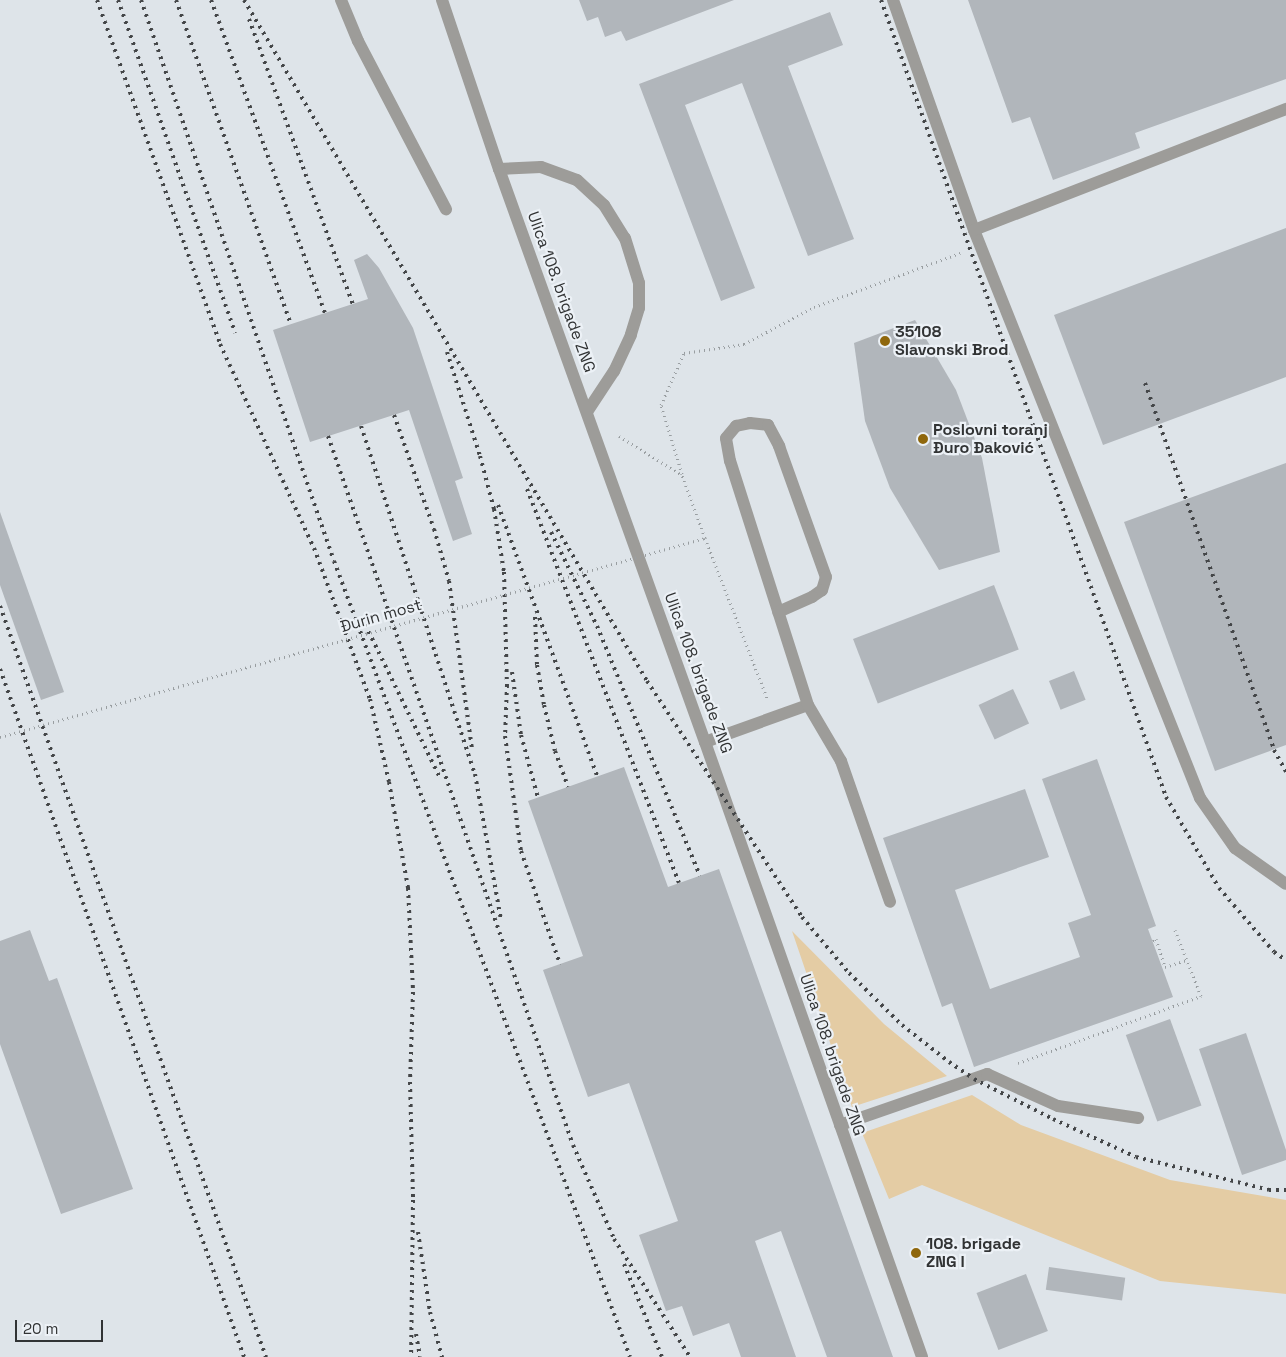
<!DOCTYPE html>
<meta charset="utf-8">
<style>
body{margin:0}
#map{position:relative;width:1286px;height:1357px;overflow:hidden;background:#dee4e9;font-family:"Space Grotesk",sans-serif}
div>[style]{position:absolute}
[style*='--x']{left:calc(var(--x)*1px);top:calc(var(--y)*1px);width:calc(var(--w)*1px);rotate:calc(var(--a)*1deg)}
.green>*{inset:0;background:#e4cca4}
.building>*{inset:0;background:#b1b6bb;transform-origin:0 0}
.path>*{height:3px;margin-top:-1.5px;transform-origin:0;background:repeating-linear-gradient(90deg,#999ea1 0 1px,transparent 0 5px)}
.lane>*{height:12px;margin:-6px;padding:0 6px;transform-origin:6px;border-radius:6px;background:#9d9c99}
.street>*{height:12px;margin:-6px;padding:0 6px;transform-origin:6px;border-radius:6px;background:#9d9c99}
.rail>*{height:4px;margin-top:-2px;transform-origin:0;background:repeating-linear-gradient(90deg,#444648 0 2.5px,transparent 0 7.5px)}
.path-bridge>*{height:3px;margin-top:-1.5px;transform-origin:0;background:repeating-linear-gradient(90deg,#999ea1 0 1px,transparent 0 5px)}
.dots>*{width:14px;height:14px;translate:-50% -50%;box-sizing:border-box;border:2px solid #ecf1f6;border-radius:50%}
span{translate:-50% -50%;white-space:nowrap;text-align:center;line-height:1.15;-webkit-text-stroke:4.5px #ecf1f6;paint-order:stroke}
.street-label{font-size:16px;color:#313334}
.poi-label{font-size:16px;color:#313334;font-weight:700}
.left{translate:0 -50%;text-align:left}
.scale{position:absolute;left:15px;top:1320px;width:88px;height:22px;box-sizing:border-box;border:2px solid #313334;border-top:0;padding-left:6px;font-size:15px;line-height:18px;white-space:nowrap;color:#313334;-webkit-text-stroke:4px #ecf1f6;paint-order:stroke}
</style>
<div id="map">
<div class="green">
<div style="clip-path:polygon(792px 931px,884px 1024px,947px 1076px,852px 1107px)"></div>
<div style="clip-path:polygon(972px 1095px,1021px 1125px,1170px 1180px,1286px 1200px,1286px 1294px,1160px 1281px,922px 1185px,889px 1199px,862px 1133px)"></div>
</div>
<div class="building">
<div style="clip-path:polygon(579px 0,734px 0,626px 41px,621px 31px,605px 37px,598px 17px,587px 21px)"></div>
<div style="clip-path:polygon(968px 0,1286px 0,1286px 79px,1135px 133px,1140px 148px,1053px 180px,1030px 117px,1012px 123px)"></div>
<div style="clip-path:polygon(830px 12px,843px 45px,788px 66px,854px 239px,808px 256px,742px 83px,685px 105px,755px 288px,721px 301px,639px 84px)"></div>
<div style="clip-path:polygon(1286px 228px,1286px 377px,1103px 445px,1054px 315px)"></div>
<div style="clip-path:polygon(367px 254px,379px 268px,413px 328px,463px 478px,455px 481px,472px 534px,453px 541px,409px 410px,310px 442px,273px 330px,368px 299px,354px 260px)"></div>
<div style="clip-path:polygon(915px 320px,956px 390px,982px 458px,1000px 552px,939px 570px,890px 488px,865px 421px,854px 343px)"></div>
<div style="clip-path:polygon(1286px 463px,1286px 745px,1215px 771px,1124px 522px)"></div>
<div style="clip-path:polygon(0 512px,64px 692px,41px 700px,0 585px)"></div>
<div style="left:994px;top:585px;width:69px;height:151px;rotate:69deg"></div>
<div style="left:1074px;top:671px;width:31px;height:27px;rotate:68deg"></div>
<div style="left:1013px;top:689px;width:38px;height:38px;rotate:65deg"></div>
<div style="clip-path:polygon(1097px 759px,1156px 926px,1148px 929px,1173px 997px,974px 1067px,952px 1003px,942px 1007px,883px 838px,1025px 789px,1049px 857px,955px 890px,990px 989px,1080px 957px,1068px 923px,1091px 915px,1042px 779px)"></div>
<div style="clip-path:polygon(624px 767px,668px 887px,719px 869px,893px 1357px,827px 1357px,781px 1231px,755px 1241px,796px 1357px,741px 1357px,729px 1323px,693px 1336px,682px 1306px,666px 1311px,639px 1235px,678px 1221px,629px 1083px,588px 1097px,543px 970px,583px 956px,528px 801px)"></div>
<div style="clip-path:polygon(30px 930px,49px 981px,57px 978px,133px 1189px,61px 1214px,0 1044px,0 941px)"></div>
<div style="left:1170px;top:1019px;width:92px;height:47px;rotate:70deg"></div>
<div style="clip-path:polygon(1246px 1033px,1286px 1150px,1286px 1160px,1242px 1175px,1199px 1049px)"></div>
<div style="left:1049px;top:1267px;width:77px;height:23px;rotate:8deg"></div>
<div style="left:1026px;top:1274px;width:61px;height:53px;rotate:69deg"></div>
</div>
<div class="path">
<div style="--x:619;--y:436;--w:74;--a:31.8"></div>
<div style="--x:682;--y:474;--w:72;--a:-106.9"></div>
<div style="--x:661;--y:405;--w:57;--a:-66.1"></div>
<div style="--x:684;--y:353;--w:61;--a:-8.5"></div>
<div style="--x:744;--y:344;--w:79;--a:-27.9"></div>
<div style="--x:814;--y:307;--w:156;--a:-20.3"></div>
<div style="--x:705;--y:538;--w:172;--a:68.8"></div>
<div style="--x:1153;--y:941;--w:4;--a:-34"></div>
<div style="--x:1156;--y:939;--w:29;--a:72"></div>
<div style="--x:1165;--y:967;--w:23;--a:-18"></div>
<div style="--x:1018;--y:1063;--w:195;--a:-20.1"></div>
<div style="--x:1201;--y:996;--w:71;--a:-111.5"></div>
</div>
<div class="lane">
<div style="--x:341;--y:0;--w:44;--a:67.5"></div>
<div style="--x:358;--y:41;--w:190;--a:62.4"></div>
<div style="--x:893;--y:0;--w:244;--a:70.6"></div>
<div style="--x:974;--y:230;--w:611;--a:68.3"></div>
<div style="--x:1200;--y:798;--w:61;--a:55"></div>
<div style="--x:1235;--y:848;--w:62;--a:35.2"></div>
<div style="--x:499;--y:169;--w:42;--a:-2.7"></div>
<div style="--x:541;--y:167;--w:38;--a:20"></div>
<div style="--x:577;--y:180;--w:37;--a:43"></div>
<div style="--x:604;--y:205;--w:39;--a:58"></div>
<div style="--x:625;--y:238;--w:47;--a:72.7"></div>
<div style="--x:639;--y:283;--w:25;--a:90"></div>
<div style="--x:639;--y:308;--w:28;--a:107"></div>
<div style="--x:631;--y:335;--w:40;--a:115"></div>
<div style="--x:614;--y:371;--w:49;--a:123.4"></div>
<div style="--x:974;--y:230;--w:335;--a:-21.2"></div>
<div style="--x:808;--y:705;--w:65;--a:59.5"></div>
<div style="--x:841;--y:761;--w:149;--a:70.8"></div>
<div style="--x:705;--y:742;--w:109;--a:-19.8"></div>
<div style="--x:808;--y:705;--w:256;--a:-107.7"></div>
<div style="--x:730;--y:461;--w:23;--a:-100"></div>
<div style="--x:726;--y:438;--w:16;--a:-50"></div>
<div style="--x:736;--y:426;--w:14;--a:-12"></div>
<div style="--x:750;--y:423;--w:18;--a:6"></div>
<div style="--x:768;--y:425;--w:24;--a:62"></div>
<div style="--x:779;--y:446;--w:139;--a:70.3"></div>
<div style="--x:826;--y:577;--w:14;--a:107"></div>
<div style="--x:822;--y:590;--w:12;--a:145"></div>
<div style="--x:812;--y:597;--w:37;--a:156"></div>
<div style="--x:840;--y:1125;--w:156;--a:-19.1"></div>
<div style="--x:987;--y:1074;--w:78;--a:24.3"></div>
<div style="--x:1058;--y:1106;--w:81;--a:8.5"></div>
</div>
<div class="street">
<div style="--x:442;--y:0;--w:178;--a:71.4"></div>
<div style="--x:499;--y:169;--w:609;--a:70.23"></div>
<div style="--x:705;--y:742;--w:652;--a:70.56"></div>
</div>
<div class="rail">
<div style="--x:97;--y:0;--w:365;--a:70.3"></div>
<div style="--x:220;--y:344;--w:225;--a:65.3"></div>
<div style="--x:314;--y:548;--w:161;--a:69.7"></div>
<div style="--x:370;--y:699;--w:85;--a:77.1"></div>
<div style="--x:389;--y:782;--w:108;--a:79.8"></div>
<div style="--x:408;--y:888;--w:104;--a:87.2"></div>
<div style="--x:413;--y:992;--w:90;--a:91.9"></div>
<div style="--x:410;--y:1082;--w:118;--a:88.5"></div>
<div style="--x:413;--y:1200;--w:157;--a:90.7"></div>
<div style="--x:118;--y:0;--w:353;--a:70.6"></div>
<div style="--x:141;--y:0;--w:593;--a:71.02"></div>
<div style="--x:334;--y:561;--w:849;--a:69.6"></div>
<div style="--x:176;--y:0;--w:344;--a:70.5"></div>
<div style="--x:211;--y:0;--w:333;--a:70"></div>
<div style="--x:244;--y:0;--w:791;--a:59.38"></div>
<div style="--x:647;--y:681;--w:282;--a:56.7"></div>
<div style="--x:802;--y:917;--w:73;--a:50"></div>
<div style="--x:849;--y:973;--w:74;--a:44.5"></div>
<div style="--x:902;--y:1025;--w:60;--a:38.2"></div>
<div style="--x:949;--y:1062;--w:30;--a:34"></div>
<div style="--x:974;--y:1079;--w:89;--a:26.9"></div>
<div style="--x:1053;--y:1119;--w:91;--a:24.6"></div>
<div style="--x:1136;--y:1157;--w:137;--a:13.9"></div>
<div style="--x:1269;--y:1190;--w:17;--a:0"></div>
<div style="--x:881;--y:0;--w:846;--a:70.32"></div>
<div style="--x:1166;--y:797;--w:105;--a:59.8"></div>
<div style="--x:1219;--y:888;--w:84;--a:49.3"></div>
<div style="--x:1274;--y:952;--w:14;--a:34"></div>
<div style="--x:249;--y:19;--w:303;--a:70"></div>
<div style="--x:447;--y:352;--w:109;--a:72.4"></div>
<div style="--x:480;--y:456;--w:55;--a:75.2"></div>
<div style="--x:494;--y:509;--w:64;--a:81"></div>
<div style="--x:504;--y:572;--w:113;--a:88.5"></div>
<div style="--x:507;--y:685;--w:51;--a:92.2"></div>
<div style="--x:505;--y:736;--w:116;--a:82.1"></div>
<div style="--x:521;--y:851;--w:120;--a:71"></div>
<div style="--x:1145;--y:383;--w:389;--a:70.6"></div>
<div style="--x:1274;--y:750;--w:25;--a:61"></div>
<div style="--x:394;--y:415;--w:121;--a:70.7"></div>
<div style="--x:434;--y:529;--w:54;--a:73.9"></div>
<div style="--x:449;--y:581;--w:170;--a:82.2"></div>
<div style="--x:361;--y:426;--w:366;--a:71.9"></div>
<div style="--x:475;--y:774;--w:148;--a:79.9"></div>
<div style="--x:328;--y:436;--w:750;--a:70.94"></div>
<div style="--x:573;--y:1145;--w:103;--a:66.4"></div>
<div style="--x:614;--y:1239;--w:140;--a:57.2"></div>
<div style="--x:527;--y:489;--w:422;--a:68.9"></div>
<div style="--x:498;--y:505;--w:289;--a:69.9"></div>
<div style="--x:551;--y:532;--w:105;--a:63.9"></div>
<div style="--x:597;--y:626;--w:270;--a:67.6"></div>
<div style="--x:0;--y:606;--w:797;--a:70.5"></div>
<div style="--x:535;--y:617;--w:48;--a:87.6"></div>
<div style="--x:537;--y:665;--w:41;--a:80.1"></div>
<div style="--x:544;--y:705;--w:47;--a:76.6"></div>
<div style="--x:555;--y:751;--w:38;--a:70"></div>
<div style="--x:362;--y:618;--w:176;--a:64"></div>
<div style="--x:0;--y:669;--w:730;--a:70.47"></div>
<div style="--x:512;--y:672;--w:64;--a:81.9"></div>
<div style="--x:521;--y:735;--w:65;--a:74.9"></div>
<div style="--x:418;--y:1232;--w:81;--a:81.5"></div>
<div style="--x:430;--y:1312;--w:47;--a:75.1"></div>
<div style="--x:624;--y:1264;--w:100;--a:67.8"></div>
<div style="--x:416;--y:1334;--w:23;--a:80"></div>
</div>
<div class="path-bridge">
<div style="--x:0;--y:737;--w:733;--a:-15.76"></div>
<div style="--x:705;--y:538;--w:67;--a:-110.1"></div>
</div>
<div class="dots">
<div style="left:885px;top:341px;background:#8f670c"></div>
<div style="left:923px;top:439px;background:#8f670c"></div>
<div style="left:916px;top:1253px;background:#8f670c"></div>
</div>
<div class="street-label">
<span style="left:561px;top:292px;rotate:70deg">Ulica 108. brigade ZNG</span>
<span style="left:381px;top:616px;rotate:-16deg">Đurin most</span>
<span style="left:698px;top:673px;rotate:70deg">Ulica 108. brigade ZNG</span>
<span style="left:832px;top:1055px;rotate:71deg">Ulica 108. brigade ZNG</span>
</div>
<div class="poi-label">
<span class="left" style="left:895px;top:341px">35108<br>Slavonski Brod</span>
<span class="left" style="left:933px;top:439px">Poslovni toranj<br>Đuro Đaković</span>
<span class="left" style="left:926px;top:1253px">108. brigade<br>ZNG I</span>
</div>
<div class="scale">20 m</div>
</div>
